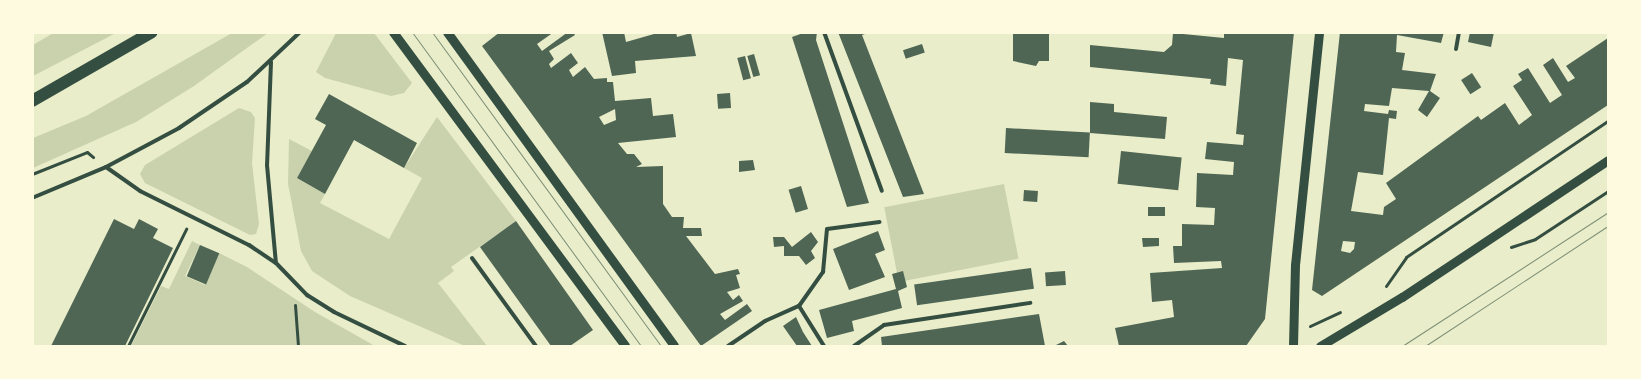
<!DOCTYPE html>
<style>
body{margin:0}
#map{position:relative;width:1641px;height:379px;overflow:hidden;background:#e9edc9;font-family:"Fira Sans",sans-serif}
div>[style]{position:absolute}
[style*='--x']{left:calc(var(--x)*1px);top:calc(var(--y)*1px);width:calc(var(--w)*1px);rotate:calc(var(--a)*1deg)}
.green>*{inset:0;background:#cad2ad;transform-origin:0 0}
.building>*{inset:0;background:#4f6655;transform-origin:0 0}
.path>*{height:3px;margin:-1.5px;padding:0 1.5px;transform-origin:1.5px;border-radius:1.5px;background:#344e41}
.service>*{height:4px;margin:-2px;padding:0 2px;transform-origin:2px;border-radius:2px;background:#344e41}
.tertiary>*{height:9px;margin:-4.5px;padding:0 4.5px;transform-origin:4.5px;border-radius:4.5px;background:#344e41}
.primary>*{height:12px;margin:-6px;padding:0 6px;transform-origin:6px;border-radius:6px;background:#344e41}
.tram>*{height:1px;margin:-0.5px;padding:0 0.5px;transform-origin:0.5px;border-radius:0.5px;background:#7c8e77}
span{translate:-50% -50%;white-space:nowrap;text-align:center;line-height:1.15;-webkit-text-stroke:5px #fefae0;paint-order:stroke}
.frame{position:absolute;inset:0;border:34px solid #fefae0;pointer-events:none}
</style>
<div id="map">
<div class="green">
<div style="clip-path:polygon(55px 32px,116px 32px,116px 33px,33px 76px,33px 45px)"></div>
<div style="clip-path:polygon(232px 33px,268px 33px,194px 86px,136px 122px,33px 168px,33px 138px,86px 116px)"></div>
<div style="clip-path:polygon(336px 33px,374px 33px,412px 83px,404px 93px,391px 96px,325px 78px,316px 72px)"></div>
<div style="clip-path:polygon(239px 108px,251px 112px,255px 118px,252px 163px,259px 224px,256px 234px,250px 235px,145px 183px,140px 174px,145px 165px)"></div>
<div style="clip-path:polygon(437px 117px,516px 221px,451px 267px,454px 271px,438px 283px,487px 346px,465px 346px,350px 296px,312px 271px,301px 251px,288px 184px,289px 139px,312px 151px,297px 178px,325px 194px,320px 203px,389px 239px,422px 178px,404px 168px)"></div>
<div style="left:1004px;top:184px;width:76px;height:122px;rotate:79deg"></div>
<div style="clip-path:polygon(192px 241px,200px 245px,185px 276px,205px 285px,219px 253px,247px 267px,315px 312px,375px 346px,131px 346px,161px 286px,169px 289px)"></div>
</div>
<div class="building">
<div style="clip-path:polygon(evenodd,500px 32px,554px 32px,537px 44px,542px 51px,568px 32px,573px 32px,575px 35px,549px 51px,554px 59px,549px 64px,551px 68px,571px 53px,578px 63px,569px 70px,573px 77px,585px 67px,594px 79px,607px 78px,607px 82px,613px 82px,615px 101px,651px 98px,653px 116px,673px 114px,676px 137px,618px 143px,627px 154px,634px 154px,642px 164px,636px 167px,663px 166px,663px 204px,672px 217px,684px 217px,683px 228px,701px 228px,702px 236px,686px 236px,715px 274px,738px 269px,740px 274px,736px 275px,740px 288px,727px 292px,733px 300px,739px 295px,743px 301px,720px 314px,725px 320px,747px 304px,752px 311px,701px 346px,482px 46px,500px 32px,615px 109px,616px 120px,604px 125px,599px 117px,615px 109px)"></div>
<div style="clip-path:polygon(602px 32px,624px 32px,626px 42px,661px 32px,676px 32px,677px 37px,691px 33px,696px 56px,635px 61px,636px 73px,612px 76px)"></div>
<div style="clip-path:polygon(806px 32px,817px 32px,816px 40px,869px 203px,847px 207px,792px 37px)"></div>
<div style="clip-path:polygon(838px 32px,868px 33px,862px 35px,924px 194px,903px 197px)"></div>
<div style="clip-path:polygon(1013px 32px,1049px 32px,1049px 61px,1039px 61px,1036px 66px,1013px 61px)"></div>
<div style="clip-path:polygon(1224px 32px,1294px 32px,1265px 319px,1246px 346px,1119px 346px,1115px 328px,1174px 317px,1172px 300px,1152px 302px,1150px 273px,1222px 268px,1221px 261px,1174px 263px,1173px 246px,1182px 246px,1182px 224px,1214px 225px,1215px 208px,1196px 207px,1197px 173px,1233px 175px,1234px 162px,1205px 159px,1207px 142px,1243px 145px,1244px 135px,1236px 134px,1243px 60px,1228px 58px,1226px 86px,1210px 84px,1211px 79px,1090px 67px,1090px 45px,1164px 52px,1172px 45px,1173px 33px,1224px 38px)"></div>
<div style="clip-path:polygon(evenodd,1340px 32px,1444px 32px,1441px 43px,1397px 35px,1396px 52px,1405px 53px,1402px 70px,1436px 74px,1430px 91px,1440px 98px,1427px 117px,1418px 110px,1429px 91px,1392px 88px,1389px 106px,1365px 104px,1364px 111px,1388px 114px,1389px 110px,1397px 111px,1396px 119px,1389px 118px,1383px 175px,1358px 172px,1351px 211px,1383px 215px,1384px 207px,1396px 199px,1386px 183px,1478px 116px,1481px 120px,1505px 103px,1519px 125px,1532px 115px,1513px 86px,1522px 80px,1518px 74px,1528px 68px,1550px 103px,1562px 95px,1543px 65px,1553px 58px,1568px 82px,1575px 78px,1566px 66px,1608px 38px,1608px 105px,1322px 296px,1312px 290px,1340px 32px,1343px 241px,1355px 242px,1354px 249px,1350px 253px,1341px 251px,1343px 241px)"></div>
<div style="clip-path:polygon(1470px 32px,1494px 32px,1491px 47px,1468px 42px)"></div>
<div style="left:922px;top:44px;width:9px;height:20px;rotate:72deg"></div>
<div style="left:754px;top:54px;width:22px;height:7px;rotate:74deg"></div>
<div style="left:745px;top:56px;width:23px;height:8px;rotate:75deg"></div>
<div style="left:1472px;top:73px;width:17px;height:13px;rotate:57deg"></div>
<div style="left:730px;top:93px;width:15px;height:13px;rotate:86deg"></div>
<div style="clip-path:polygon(329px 94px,417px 143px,404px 168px,354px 140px,325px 194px,297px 178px,326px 125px,315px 119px)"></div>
<div style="clip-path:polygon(1090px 102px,1114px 104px,1114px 112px,1167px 117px,1165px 139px,1090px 133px)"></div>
<div style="left:1006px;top:128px;width:84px;height:25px;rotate:3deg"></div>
<div style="left:1121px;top:151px;width:61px;height:33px;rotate:6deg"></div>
<div style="clip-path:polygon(753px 160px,755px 170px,739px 172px,739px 161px)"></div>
<div style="left:801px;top:186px;width:24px;height:13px;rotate:73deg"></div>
<div style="left:1024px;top:190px;width:14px;height:11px;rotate:4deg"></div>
<div style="left:1148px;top:207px;width:17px;height:9px"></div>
<div style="clip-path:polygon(114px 219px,134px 229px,139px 219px,158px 229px,153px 238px,173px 248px,125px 346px,51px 346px)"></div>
<div style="clip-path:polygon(516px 221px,593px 330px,570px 346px,551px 346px,480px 247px)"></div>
<div style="clip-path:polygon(878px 231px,885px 250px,875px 254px,885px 277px,849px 290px,833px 249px)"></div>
<div style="clip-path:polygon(811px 232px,818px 242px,811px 251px,815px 258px,806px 265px,799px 256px,784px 256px,784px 246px,774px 247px,773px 237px,784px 237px,792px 247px)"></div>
<div style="clip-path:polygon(1142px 238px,1159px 238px,1159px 246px,1143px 247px)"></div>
<div style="left:200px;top:245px;width:21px;height:34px;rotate:23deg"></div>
<div style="left:1031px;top:268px;width:21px;height:118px;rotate:82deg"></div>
<div style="clip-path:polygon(903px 271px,907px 287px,898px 291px,902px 308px,852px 321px,854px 331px,827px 338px,819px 310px,896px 289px,892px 274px)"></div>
<div style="left:1065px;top:271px;width:14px;height:20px;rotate:86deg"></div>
<div style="clip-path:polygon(1039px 314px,1045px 346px,882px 346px,881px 337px)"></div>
<div style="clip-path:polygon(796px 317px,803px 332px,812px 346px,797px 346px,783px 326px)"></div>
<div style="clip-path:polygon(1064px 341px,1068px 346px,1054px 346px)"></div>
</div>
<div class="path">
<div style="--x:32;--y:174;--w:59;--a:-21.8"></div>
<div style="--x:87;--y:152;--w:8;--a:40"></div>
<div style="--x:1511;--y:247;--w:25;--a:-18"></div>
<div style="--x:1535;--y:239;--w:87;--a:-33.3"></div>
<div style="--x:1386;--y:286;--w:35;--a:-55"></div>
<div style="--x:1406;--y:257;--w:244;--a:-34"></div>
<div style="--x:295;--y:305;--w:41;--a:85.8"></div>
<div style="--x:1310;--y:326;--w:33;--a:-25"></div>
<div style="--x:128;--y:346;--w:131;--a:-63.6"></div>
</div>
<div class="service">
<div style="--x:824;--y:32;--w:169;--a:70"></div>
<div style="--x:1456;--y:49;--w:17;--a:-80"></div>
<div style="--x:271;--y:62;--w:103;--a:92.2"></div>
<div style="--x:267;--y:165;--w:98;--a:84.8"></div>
<div style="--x:106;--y:167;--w:42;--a:35.2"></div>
<div style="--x:140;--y:191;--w:122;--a:26.4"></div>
<div style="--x:249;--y:245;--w:32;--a:34"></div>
<div style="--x:276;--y:263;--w:45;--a:45.9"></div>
<div style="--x:307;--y:295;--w:32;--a:32"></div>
<div style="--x:334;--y:312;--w:79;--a:25.6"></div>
<div style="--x:32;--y:198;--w:80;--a:-22.7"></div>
<div style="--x:106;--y:167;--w:83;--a:-28.1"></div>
<div style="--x:179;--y:128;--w:82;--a:-34.1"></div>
<div style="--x:247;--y:82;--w:73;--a:-43.3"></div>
<div style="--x:472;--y:258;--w:109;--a:54"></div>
<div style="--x:799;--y:306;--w:42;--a:-54.8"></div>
<div style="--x:823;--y:272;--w:43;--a:-84.7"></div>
<div style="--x:827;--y:229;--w:53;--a:-7.5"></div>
<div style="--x:728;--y:346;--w:45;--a:-34"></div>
<div style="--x:765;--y:321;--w:37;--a:-24"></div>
<div style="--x:799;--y:306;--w:47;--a:58"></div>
<div style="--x:854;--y:346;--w:37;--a:-35"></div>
<div style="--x:884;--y:325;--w:148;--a:-8.6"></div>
</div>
<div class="tertiary">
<div style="--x:393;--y:32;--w:390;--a:53.5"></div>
<div style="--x:447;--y:32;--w:387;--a:54.1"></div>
<div style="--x:1293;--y:346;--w:81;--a:-88.6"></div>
<div style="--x:1295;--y:265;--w:234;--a:-84.1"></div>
<div style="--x:1320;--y:346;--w:96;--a:-30.9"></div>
<div style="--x:1402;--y:297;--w:247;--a:-33.6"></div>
</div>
<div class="primary">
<div style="--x:32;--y:101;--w:138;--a:-29.9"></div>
</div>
<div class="tram">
<div style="--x:412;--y:32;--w:389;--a:53.9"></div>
<div style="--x:432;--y:32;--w:389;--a:53.9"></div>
<div style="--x:1402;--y:346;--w:246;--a:-33"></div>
<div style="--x:1425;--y:346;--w:219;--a:-33.3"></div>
</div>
<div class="frame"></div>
</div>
